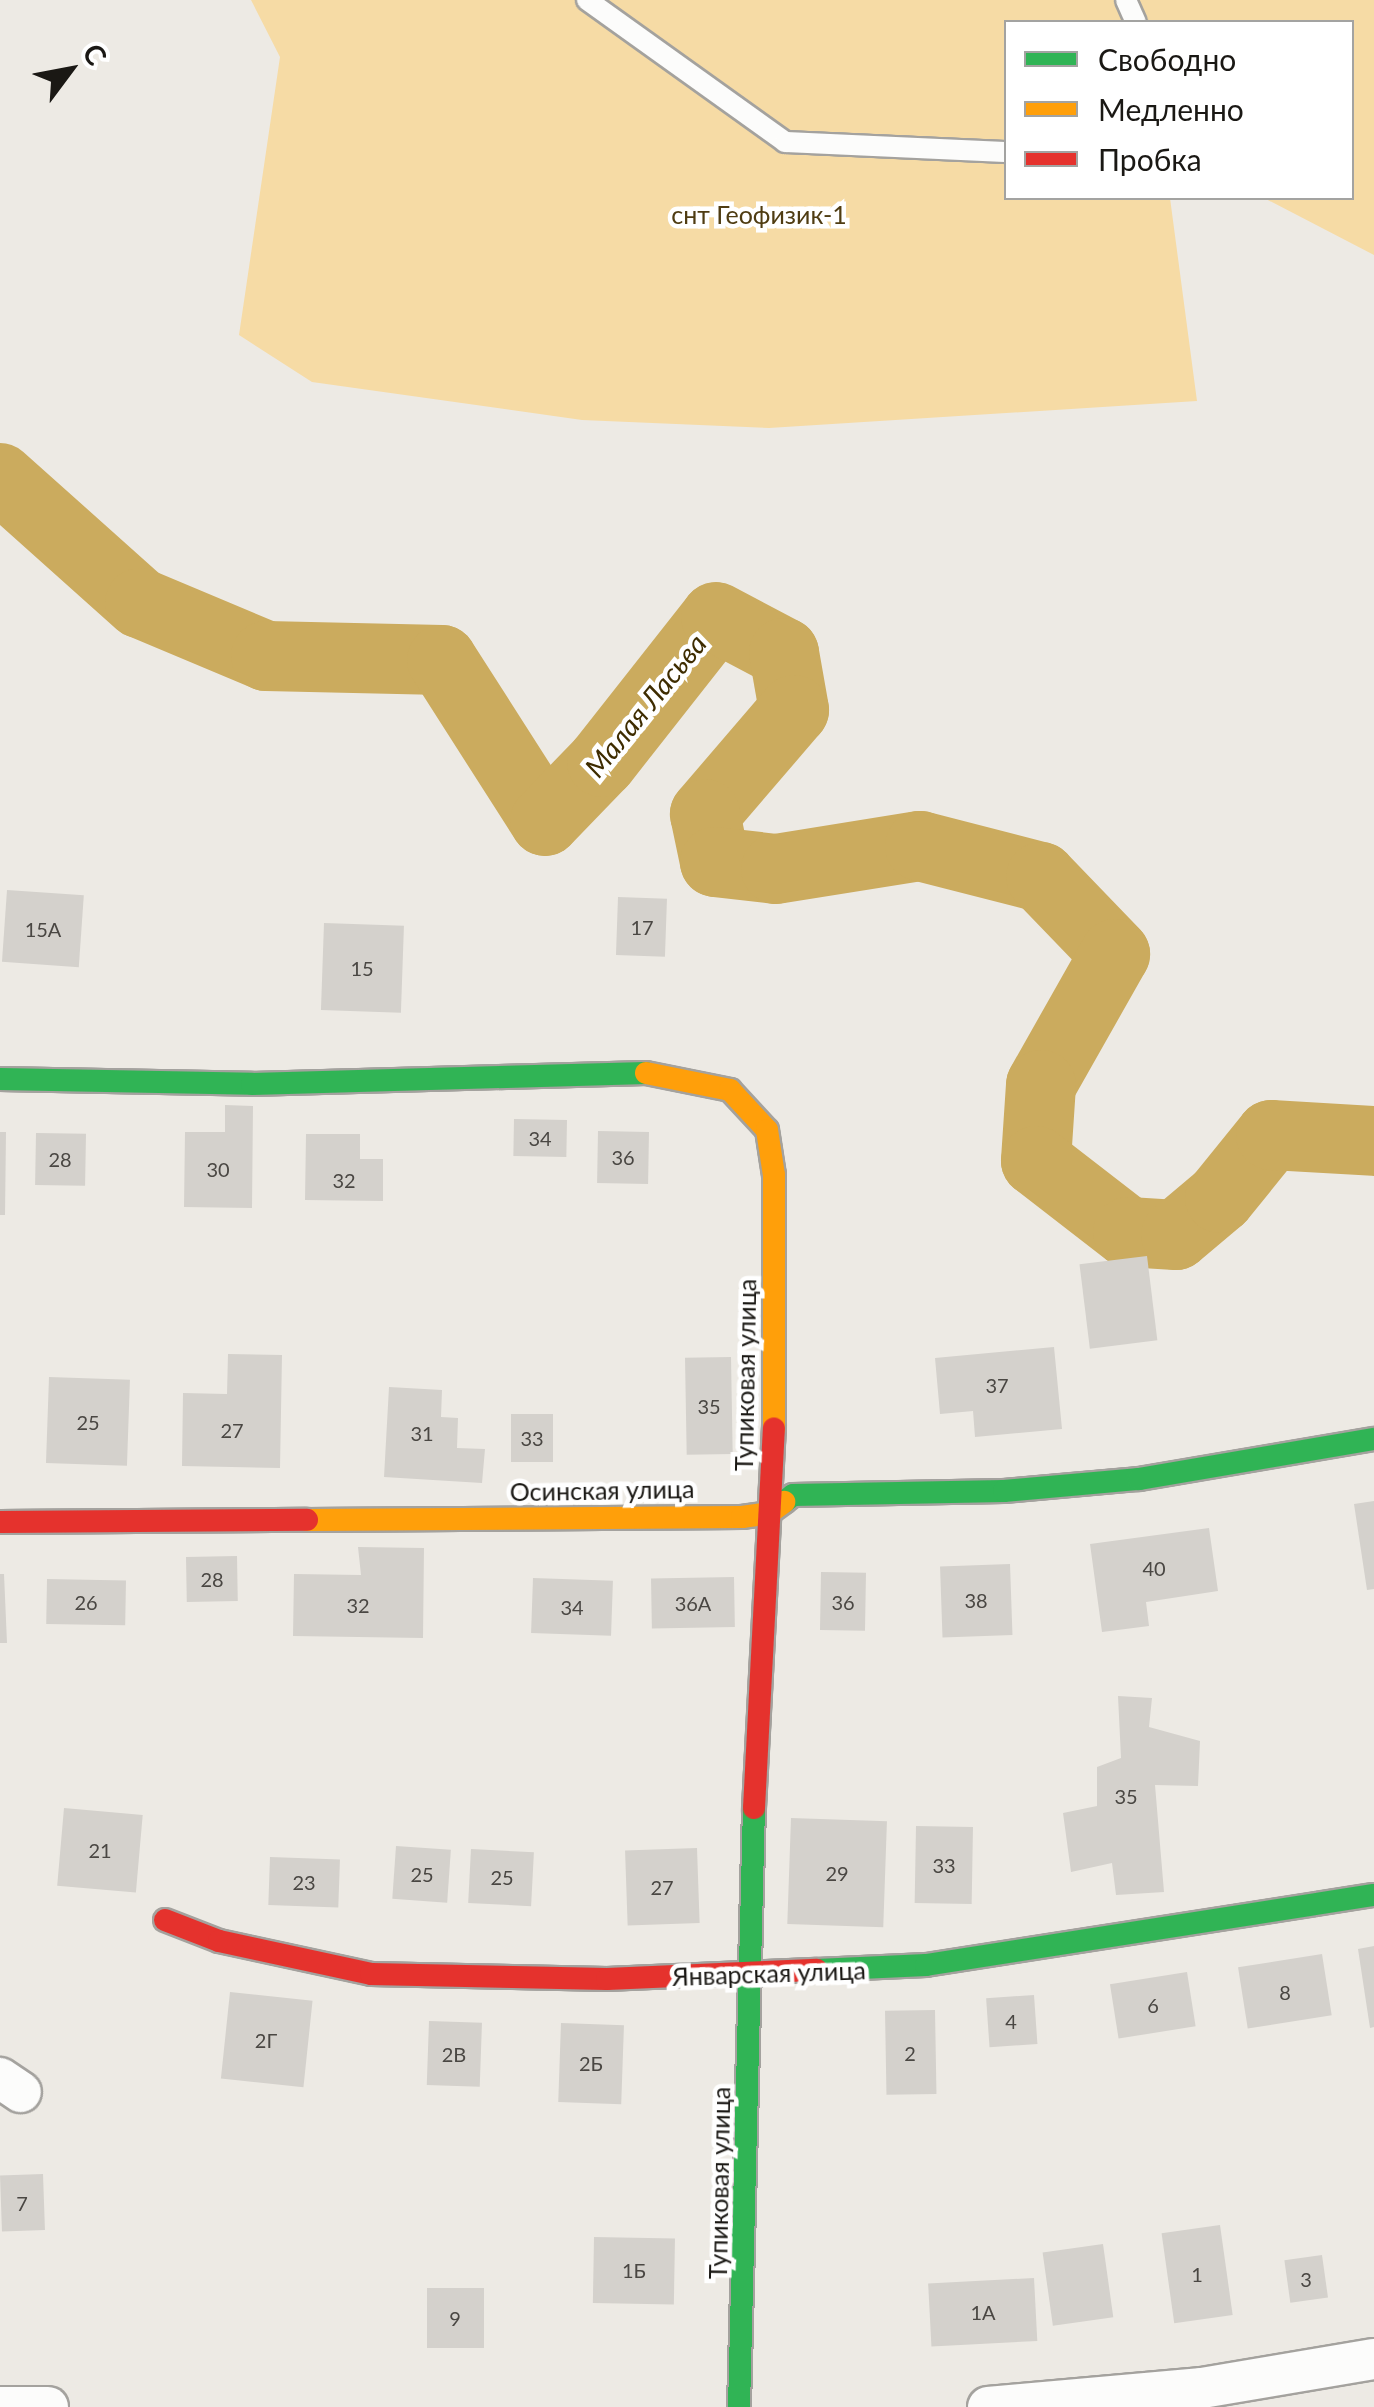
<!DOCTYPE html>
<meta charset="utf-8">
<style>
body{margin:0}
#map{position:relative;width:1374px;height:2407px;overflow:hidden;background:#edeae4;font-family:Lato,sans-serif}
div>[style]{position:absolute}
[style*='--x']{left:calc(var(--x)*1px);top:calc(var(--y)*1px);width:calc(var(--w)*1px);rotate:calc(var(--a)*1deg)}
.green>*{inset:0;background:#f6dba5}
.river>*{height:70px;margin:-35px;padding:0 35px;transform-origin:35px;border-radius:35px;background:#cbab5e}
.building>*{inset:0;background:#d4d1cc;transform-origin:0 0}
.roads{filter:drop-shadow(2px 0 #a4a29e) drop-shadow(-2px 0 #a4a29e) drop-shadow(0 2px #a4a29e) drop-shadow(0 -2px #a4a29e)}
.lane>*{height:20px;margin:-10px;padding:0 10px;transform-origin:10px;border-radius:10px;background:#fcfcfb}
.street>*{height:40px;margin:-20px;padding:0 20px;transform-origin:20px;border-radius:20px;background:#fcfcfb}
.fast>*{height:22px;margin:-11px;padding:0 11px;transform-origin:11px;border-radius:11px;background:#30b455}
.slow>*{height:22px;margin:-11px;padding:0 11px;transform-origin:11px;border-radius:11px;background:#ff9f0a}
.jam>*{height:22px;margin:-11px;padding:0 11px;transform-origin:11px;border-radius:11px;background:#e5322d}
span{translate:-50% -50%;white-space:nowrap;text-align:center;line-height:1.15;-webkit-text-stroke:9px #fff;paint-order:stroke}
.number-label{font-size:20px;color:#4a4743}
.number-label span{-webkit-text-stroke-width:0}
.park-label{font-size:25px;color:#4f3c12}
.street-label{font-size:25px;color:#1a1814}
.water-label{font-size:28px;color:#3e2c00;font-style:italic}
.legend{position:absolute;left:1004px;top:20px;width:350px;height:180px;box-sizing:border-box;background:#fff;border:2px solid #a3a3a1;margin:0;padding:12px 18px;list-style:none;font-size:30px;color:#1a1814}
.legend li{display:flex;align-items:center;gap:20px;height:50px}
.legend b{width:50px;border:2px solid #a3a3a1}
.north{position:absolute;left:20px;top:20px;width:100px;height:100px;-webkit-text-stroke:8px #fff;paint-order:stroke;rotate:58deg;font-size:28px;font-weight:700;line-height:40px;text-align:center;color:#1a1814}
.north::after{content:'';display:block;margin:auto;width:35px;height:45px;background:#1a1814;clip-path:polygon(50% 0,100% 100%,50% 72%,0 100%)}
</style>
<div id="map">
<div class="green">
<div style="clip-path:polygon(251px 0,1374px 0,1374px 255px,1264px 198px,1352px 198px,1352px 22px,1006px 22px,1006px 198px,1170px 198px,1197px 401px,769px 428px,582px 420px,312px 382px,239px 335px,280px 57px)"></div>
</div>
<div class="river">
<div style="--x:0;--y:478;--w:188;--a:41.8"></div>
<div style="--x:140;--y:603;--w:137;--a:22.8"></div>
<div style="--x:266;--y:656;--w:176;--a:1.3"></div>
<div style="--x:442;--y:660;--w:191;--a:57.4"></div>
<div style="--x:545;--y:821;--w:82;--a:-46"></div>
<div style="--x:602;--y:762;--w:184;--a:-51.8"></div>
<div style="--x:716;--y:617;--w:77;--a:27.9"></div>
<div style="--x:784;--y:653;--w:58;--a:80"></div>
<div style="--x:794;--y:710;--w:137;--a:130.6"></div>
<div style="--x:705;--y:814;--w:49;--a:78.2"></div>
<div style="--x:715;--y:862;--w:61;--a:6.5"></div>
<div style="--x:776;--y:869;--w:146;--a:-9.1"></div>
<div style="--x:920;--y:846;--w:125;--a:14.4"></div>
<div style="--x:1041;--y:877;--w:107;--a:46.1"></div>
<div style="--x:1115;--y:954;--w:150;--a:119.5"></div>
<div style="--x:1041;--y:1085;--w:76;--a:93.8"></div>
<div style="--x:1036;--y:1161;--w:116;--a:37.7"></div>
<div style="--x:1128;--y:1232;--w:48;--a:3.6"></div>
<div style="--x:1176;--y:1235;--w:57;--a:-40.1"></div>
<div style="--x:1220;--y:1198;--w:81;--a:-51"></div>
<div style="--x:1271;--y:1135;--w:103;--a:3.3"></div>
</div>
<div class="building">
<div style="left:7px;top:890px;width:77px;height:72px;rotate:4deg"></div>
<div style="left:618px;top:897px;width:49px;height:58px;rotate:2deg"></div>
<div style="left:324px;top:923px;width:80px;height:87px;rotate:2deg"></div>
<div style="clip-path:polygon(225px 1105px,253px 1106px,252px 1208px,184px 1207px,185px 1132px,225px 1132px)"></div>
<div style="left:514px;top:1119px;width:53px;height:37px;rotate:1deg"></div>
<div style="left:598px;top:1131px;width:51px;height:52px;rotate:1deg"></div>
<div style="clip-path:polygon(0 1132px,6px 1132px,5px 1215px,0 1215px)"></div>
<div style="left:36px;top:1133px;width:50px;height:52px;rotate:1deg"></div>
<div style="clip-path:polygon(306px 1134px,360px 1134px,360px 1159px,383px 1159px,383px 1201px,305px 1200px)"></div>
<div style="left:1147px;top:1256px;width:85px;height:68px;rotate:83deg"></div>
<div style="clip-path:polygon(1054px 1347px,1062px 1429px,975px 1437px,973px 1411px,940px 1414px,935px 1358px)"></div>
<div style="clip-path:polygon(228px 1354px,282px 1355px,280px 1468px,182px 1466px,183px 1393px,227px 1394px)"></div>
<div style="left:731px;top:1357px;width:97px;height:46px;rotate:89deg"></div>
<div style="left:49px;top:1377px;width:81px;height:86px;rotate:2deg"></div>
<div style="clip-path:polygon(389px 1387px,442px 1390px,441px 1417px,458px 1418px,457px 1448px,485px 1449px,482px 1483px,384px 1477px)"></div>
<div style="left:511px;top:1414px;width:42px;height:48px"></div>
<div style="clip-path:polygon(1374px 1501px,1374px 1589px,1367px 1590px,1354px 1504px)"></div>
<div style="clip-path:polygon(1209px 1528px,1218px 1591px,1146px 1602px,1149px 1626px,1102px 1632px,1090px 1544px)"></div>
<div style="clip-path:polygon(358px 1547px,424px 1548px,423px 1638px,293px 1636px,294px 1574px,361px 1575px)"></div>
<div style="left:237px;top:1556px;width:45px;height:51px;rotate:89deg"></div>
<div style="left:1010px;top:1564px;width:71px;height:70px;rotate:88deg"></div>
<div style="left:821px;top:1572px;width:45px;height:58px;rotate:1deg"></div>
<div style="clip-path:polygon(0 1574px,4px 1574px,7px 1643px,0 1643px)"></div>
<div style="left:734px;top:1577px;width:50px;height:83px;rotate:89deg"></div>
<div style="left:533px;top:1578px;width:80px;height:55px;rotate:2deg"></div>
<div style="left:47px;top:1579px;width:79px;height:45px;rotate:1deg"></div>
<div style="clip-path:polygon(1118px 1696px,1152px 1698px,1149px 1727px,1200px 1741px,1198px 1786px,1155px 1785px,1164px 1892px,1116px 1895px,1112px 1863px,1071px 1872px,1063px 1813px,1097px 1806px,1097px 1767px,1121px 1758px)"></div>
<div style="left:64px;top:1808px;width:79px;height:78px;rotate:5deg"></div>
<div style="left:791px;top:1818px;width:96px;height:106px;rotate:2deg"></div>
<div style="left:916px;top:1826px;width:57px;height:77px;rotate:1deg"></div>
<div style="left:396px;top:1846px;width:55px;height:53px;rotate:4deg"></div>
<div style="left:697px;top:1848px;width:75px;height:72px;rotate:88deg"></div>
<div style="left:471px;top:1849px;width:63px;height:54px;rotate:3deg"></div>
<div style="left:270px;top:1857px;width:70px;height:48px;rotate:2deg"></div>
<div style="clip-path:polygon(1374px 1946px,1374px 2027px,1370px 2028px,1358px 1949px)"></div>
<div style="left:1322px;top:1954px;width:62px;height:85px;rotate:81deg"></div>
<div style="left:1187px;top:1972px;width:55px;height:78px;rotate:81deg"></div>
<div style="left:230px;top:1992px;width:83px;height:87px;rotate:6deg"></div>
<div style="left:1034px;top:1995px;width:49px;height:48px;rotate:86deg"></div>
<div style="left:935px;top:2010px;width:84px;height:50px;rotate:89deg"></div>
<div style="left:429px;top:2021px;width:53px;height:64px;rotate:2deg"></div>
<div style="left:561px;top:2023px;width:63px;height:79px;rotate:2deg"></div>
<div style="left:43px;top:2174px;width:56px;height:43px;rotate:88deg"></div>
<div style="left:1220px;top:2225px;width:91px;height:59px;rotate:82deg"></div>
<div style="left:594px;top:2237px;width:81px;height:66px;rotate:1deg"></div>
<div style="left:1103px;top:2244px;width:74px;height:61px;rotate:82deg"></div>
<div style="left:1322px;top:2255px;width:43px;height:38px;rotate:82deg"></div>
<div style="left:1034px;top:2278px;width:63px;height:106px;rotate:87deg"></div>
<div style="left:484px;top:2288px;width:60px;height:57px;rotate:90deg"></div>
</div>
<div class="roads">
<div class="lane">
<div style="--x:587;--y:0;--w:244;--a:35.6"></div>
<div style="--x:785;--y:142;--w:221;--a:2.6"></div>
<div style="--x:1126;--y:0;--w:24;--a:66"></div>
</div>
<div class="street">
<div style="--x:0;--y:2078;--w:25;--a:34"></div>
<div style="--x:0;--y:2407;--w:48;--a:0"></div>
<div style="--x:988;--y:2407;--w:215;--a:-5.1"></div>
<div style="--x:1202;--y:2388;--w:174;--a:-9.6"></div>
</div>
<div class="fast">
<div style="--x:0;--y:1079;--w:252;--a:1.1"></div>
<div style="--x:252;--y:1084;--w:394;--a:-1.6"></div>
<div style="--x:784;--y:1502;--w:11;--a:-38"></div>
<div style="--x:793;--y:1495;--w:211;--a:-1.1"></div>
<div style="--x:1004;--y:1491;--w:136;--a:-5.1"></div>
<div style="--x:1139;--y:1479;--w:238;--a:-9.7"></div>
<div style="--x:817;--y:1970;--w:109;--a:-2.6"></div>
<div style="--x:926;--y:1965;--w:453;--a:-8.9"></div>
<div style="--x:739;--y:2407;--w:599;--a:-88.57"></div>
</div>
<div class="slow">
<div style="--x:646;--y:1073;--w:86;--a:11.4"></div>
<div style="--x:730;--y:1090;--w:54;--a:47.2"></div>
<div style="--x:767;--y:1130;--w:46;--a:81.2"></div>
<div style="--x:774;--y:1175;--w:254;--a:90"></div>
<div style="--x:307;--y:1520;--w:435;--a:-0.4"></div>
<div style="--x:742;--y:1517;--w:27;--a:-8"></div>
<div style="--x:769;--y:1513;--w:19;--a:-36"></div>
</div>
<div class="jam">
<div style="--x:0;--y:1522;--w:307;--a:-0.4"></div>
<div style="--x:754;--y:1808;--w:380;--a:-87"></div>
<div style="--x:165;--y:1920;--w:58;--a:21.3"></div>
<div style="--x:219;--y:1941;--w:156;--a:12.2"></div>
<div style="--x:371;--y:1974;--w:236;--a:1.2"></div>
<div style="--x:607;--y:1979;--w:210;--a:-2.5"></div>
</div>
</div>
<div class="number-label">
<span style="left:642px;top:927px">17</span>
<span style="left:43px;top:929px">15А</span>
<span style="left:362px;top:968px">15</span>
<span style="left:540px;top:1138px">34</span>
<span style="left:623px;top:1157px">36</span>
<span style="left:60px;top:1159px">28</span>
<span style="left:218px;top:1169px">30</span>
<span style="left:344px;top:1180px">32</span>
<span style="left:997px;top:1385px">37</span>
<span style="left:709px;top:1406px">35</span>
<span style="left:88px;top:1422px">25</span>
<span style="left:232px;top:1430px">27</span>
<span style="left:422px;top:1433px">31</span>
<span style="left:532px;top:1438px">33</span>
<span style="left:1154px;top:1568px">40</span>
<span style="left:212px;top:1579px">28</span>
<span style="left:976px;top:1600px">38</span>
<span style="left:86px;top:1602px">26</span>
<span style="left:843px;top:1602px">36</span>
<span style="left:693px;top:1603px">36А</span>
<span style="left:358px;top:1605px">32</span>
<span style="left:572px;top:1607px">34</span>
<span style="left:1126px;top:1796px">35</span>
<span style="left:100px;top:1850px">21</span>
<span style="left:944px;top:1865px">33</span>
<span style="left:837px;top:1873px">29</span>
<span style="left:422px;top:1874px">25</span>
<span style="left:502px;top:1877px">25</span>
<span style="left:304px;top:1882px">23</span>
<span style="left:662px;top:1887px">27</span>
<span style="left:1285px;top:1992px">8</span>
<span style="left:1153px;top:2005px">6</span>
<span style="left:1011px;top:2021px">4</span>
<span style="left:266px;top:2040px">2Г</span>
<span style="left:910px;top:2053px">2</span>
<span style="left:454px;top:2054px">2В</span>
<span style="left:591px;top:2063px">2Б</span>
<span style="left:22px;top:2203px">7</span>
<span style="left:634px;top:2270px">1Б</span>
<span style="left:1197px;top:2274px">1</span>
<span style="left:1306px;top:2279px">3</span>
<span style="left:983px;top:2312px">1А</span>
<span style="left:455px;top:2318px">9</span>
</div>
<div class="park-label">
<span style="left:759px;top:214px">снт Геофизик-1</span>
</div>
<div class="street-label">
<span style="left:745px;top:1375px;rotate:-89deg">Тупиковая улица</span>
<span style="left:602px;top:1490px;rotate:-1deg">Осинская улица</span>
<span style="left:769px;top:1973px;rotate:-2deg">Январская улица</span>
<span style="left:719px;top:2183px;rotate:-89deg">Тупиковая улица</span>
</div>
<div class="water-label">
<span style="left:645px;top:705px;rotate:-51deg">Малая Ласьва</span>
</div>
<ul class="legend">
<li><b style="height:12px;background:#30b455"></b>Свободно</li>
<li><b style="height:12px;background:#ff9f0a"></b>Медленно</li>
<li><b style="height:12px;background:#e5322d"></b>Пробка</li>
</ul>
<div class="north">С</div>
</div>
